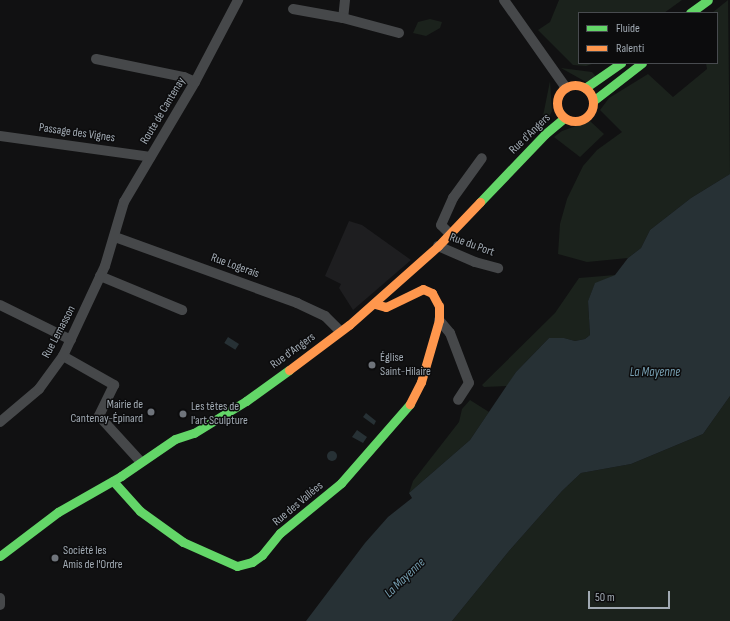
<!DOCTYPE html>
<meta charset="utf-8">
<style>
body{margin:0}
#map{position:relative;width:730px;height:621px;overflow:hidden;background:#111112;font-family:"Sofia Sans Condensed",sans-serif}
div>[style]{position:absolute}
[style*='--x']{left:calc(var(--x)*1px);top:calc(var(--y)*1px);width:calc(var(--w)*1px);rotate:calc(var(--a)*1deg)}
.built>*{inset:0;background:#1e1e20}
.green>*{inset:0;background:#1b221c}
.water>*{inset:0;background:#273135;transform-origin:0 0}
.round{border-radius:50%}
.street>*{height:10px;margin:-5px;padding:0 5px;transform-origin:5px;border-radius:5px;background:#46484a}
.fast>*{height:9px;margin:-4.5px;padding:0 4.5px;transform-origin:4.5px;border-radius:4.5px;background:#63d668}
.slow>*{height:9px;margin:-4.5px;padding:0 4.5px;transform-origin:4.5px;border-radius:4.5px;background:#ff974d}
.slow>.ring{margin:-4.5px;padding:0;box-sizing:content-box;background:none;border:9px solid #ff974d;border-radius:50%}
.dots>*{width:11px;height:11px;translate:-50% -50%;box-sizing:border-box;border:2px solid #0c0c0d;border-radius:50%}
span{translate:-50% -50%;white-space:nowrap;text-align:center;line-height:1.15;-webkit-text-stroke:3px #0c0c0d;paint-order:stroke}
.street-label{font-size:12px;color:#a1aab3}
.poi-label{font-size:12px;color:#a1aab3}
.left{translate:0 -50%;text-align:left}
.right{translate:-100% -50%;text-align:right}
.water-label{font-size:13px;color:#769eb0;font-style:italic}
.legend{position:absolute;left:578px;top:12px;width:140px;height:52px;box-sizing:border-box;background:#0c0c0d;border:1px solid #484b4f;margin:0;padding:5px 7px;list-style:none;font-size:12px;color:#a1aab3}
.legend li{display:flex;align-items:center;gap:8px;height:20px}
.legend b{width:20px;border:1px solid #484b4f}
.scale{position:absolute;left:588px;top:591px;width:82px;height:18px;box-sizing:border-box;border:2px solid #a1aab3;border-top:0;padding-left:5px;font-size:12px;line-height:14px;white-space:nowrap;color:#a1aab3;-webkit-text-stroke:3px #0c0c0d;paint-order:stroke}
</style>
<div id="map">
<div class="built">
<div style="clip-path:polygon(349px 221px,362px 225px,411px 260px,353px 310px,339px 288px,341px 284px,325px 276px)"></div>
</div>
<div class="green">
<div style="clip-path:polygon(559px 0,682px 0,664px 13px,579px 13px,579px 63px,595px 63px,586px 66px,573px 65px,538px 30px,550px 22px)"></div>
<div style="clip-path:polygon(728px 0,730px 174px,691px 198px,650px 230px,641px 248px,628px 258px,587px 262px,558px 254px,560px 224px,567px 199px,583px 166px,597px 150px,622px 132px,600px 110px,609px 98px,648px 74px,673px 97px,707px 69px,706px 63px,717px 63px,717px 13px,712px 13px)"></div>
<div style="clip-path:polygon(430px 19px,442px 22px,440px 28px,426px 36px,413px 33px,418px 22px)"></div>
<div style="clip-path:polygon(561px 68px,592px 72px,597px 78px,586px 82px)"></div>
<div style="clip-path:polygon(550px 81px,552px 111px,543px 129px,541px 126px)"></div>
<div style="clip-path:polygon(590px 121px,604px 134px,580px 157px,554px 137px,562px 131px)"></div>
<div style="clip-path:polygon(615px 275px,595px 284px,588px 301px,590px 335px,585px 339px,575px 341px,564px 338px,549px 338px,516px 372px,507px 386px,484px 387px,482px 385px,555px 313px,579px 278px)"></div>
<div style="clip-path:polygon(730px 396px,730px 621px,452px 621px,509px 551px,562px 491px,581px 473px,631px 464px,703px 434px)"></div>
<div style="clip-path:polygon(470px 400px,489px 412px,470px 440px,409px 493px,413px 481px,459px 422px,462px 409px)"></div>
</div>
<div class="water">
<div style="clip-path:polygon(730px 174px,730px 396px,703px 434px,631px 464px,581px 473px,562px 491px,509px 551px,452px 621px,306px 621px,365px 543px,388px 517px,412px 498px,409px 493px,470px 440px,516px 372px,549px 338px,564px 338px,575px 341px,585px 339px,590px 335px,588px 301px,595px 283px,615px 275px,628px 258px,641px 248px,650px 230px,691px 198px)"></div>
<div style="left:228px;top:337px;width:13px;height:7px;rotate:32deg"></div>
<div style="clip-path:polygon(366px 413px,376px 421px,374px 425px,363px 417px)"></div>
<div style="clip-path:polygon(357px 430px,367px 437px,363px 443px,352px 437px)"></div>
<div class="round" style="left:327px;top:451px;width:10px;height:10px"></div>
</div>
<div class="street">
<div style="--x:345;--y:0;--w:18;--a:96"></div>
<div style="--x:343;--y:18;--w:58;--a:15"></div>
<div style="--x:504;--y:0;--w:108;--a:54.8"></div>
<div style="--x:293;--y:9;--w:51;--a:10.2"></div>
<div style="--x:96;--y:59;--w:90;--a:11.6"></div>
<div style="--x:184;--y:77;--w:12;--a:24"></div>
<div style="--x:0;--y:136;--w:152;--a:7.9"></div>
<div style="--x:449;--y:233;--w:11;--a:-135"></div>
<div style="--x:441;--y:225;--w:30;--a:-66"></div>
<div style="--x:453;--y:198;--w:49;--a:-54.1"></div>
<div style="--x:115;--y:237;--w:194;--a:19.9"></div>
<div style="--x:297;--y:303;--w:31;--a:25"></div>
<div style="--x:325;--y:316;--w:21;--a:45"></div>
<div style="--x:438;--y:246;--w:40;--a:23.4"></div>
<div style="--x:475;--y:262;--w:24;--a:15"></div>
<div style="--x:100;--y:276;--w:89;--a:22.5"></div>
<div style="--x:0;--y:305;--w:79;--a:26.2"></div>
<div style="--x:439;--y:320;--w:17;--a:50"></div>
<div style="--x:450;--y:333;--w:53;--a:69.2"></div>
<div style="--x:469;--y:383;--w:20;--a:123"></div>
<div style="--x:63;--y:356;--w:59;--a:29.6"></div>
<div style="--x:114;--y:385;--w:34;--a:116"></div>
<div style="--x:99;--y:416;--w:62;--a:47.6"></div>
<div style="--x:0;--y:422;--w:51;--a:-40.2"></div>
<div style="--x:39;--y:389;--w:41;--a:-54"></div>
<div style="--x:63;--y:356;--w:99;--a:-65"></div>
<div style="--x:105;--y:266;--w:67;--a:-73.5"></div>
<div style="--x:124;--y:202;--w:139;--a:-59.4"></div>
<div style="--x:195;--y:82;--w:93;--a:-62.3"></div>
<div style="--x:0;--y:598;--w:7;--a:90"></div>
</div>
<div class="fast">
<div style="--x:690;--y:13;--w:22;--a:-36"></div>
<div style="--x:585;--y:88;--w:44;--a:-34.8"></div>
<div style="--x:593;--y:101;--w:62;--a:-37.8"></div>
<div style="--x:480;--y:202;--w:94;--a:-46.3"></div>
<div style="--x:545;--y:134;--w:25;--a:-40"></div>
<div style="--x:113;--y:481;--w:40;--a:48"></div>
<div style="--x:140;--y:511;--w:53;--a:35.8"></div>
<div style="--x:183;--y:542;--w:59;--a:24"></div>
<div style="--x:237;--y:566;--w:16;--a:-15"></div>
<div style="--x:252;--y:562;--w:12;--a:-35"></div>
<div style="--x:262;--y:555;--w:28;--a:-51"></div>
<div style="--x:280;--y:533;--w:79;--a:-39.3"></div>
<div style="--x:341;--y:483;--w:105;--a:-48.9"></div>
<div style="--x:0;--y:556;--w:73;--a:-37.2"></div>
<div style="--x:58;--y:512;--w:73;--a:-29.7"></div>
<div style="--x:121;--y:476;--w:65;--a:-34.4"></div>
<div style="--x:175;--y:439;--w:20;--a:-18"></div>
<div style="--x:194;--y:433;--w:61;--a:-31.6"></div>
<div style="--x:246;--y:401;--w:53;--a:-35.8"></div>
</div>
<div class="slow">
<div class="ring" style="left:557px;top:85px;width:27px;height:27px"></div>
<div style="--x:375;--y:304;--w:11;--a:15"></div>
<div style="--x:386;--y:307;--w:41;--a:-25.9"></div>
<div style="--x:423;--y:289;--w:10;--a:24"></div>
<div style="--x:432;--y:293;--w:15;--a:62"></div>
<div style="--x:439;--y:306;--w:14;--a:90"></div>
<div style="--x:439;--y:320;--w:65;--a:106.2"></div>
<div style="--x:421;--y:382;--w:25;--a:117"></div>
<div style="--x:289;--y:370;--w:75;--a:-36.9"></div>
<div style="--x:349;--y:325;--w:119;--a:-41.6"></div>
<div style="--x:438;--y:246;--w:61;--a:-46.3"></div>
</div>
<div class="dots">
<div style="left:372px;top:365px;background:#6f747b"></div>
<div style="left:151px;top:412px;background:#6f747b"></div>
<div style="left:183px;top:414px;background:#6f747b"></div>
<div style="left:55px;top:558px;background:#6f747b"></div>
</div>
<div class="street-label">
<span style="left:163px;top:111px;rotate:-59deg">Route de Cantenay</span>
<span style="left:77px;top:133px;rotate:8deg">Passage des Vignes</span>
<span style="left:530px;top:134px;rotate:-44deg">Rue d'Angers</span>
<span style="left:472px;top:245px;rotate:20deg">Rue du Port</span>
<span style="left:235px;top:266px;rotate:20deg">Rue Logerais</span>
<span style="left:59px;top:332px;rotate:-62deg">Rue Lemasson</span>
<span style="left:293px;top:351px;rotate:-36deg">Rue d'Angers</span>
<span style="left:298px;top:504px;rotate:-40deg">Rue des Vallées</span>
</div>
<div class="poi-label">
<span class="left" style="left:380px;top:365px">Église<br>Saint-Hilaire</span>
<span class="right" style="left:143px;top:412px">Mairie de<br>Cantenay-Épinard</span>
<span class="left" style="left:191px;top:414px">Les têtes de<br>l'art Sculpture</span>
<span class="left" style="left:63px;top:558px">Société les<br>Amis de l'Ordre</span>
</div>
<div class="water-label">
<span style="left:655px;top:372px">La Mayenne</span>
<span style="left:405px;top:578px;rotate:-44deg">La Mayenne</span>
</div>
<ul class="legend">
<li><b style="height:5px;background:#63d668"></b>Fluide</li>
<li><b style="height:5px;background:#ff974d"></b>Ralenti</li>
</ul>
<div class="scale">50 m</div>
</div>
